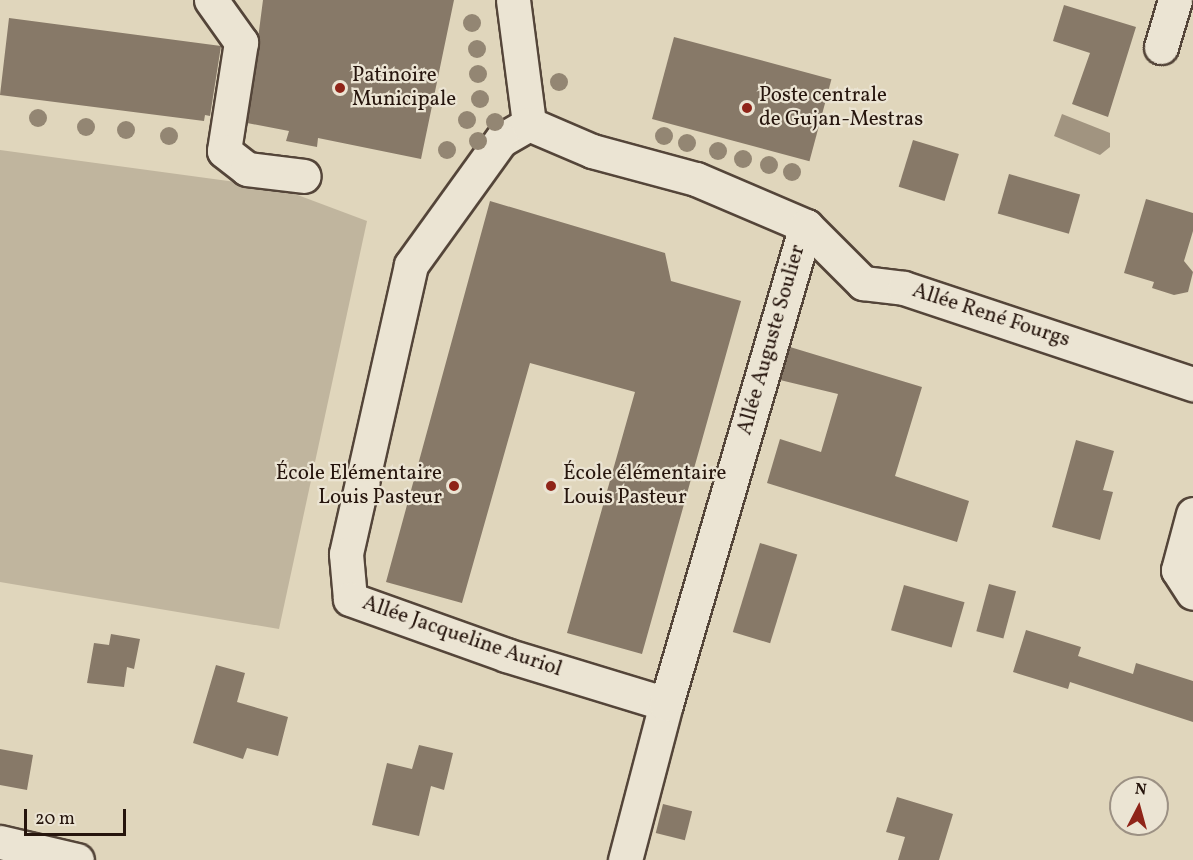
<!DOCTYPE html>
<meta charset="utf-8">
<style>
body{margin:0}
#map{position:relative;width:1193px;height:860px;overflow:hidden;background:#e0d6bc;font-family:Vollkorn,serif}
div>[style]{position:absolute}
[style*='--x']{left:calc(var(--x)*1px);top:calc(var(--y)*1px);width:calc(var(--w)*1px);rotate:calc(var(--a)*1deg)}
.green>*{inset:0;background:#c0b59e}
.water>*{inset:0;background:#a19480}
.building>*{inset:0;background:#877968;transform-origin:0 0}
.roads{filter:drop-shadow(2px 0 #544539) drop-shadow(-2px 0 #544539) drop-shadow(0 2px #544539) drop-shadow(0 -2px #544539)}
.minor>*{height:33px;margin:-16.5px;padding:0 16.5px;transform-origin:16.5px;border-radius:16.5px;background:#ebe4d3}
.trees>*{width:18px;height:18px;margin:-9px;border-radius:50%;background:#938673}
.dots>*{width:16px;height:16px;translate:-50% -50%;box-sizing:border-box;border:3px solid #ebe4d3;border-radius:50%}
span{translate:-50% -50%;white-space:nowrap;text-align:center;line-height:1.15;-webkit-text-stroke:4.5px #ebe4d3;paint-order:stroke}
.poi-label{font-size:21px;color:#26150d}
.left{translate:0 -50%;text-align:left}
.right{translate:-100% -50%;text-align:right}
.street-label{font-size:21px;color:#26150d}
.north{position:absolute;left:1109px;top:776px;width:60px;height:60px;box-sizing:border-box;background:#ebe4d3;border:2px solid #9c9184;border-radius:50%;rotate:6deg;font-size:16px;font-weight:700;line-height:24px;text-align:center;color:#26150d}
.north::after{content:'';display:block;margin:auto;width:21px;height:27px;background:#8f2418;clip-path:polygon(50% 0,100% 100%,50% 72%,0 100%)}
.scale{position:absolute;left:24px;top:809px;width:102px;height:27px;box-sizing:border-box;border:3px solid #26150d;border-top:0;padding-left:8px;font-size:18px;line-height:21px;white-space:nowrap;color:#26150d;-webkit-text-stroke:4px #ebe4d3;paint-order:stroke}
</style>
<div id="map">
<div class="green">
<div style="clip-path:polygon(0 150px,279px 188px,367px 221px,279px 629px,0 582px)"></div>
</div>
<div class="water">
<div style="clip-path:polygon(1062px 114px,1110px 133px,1110px 147px,1100px 155px,1054px 136px)"></div>
</div>
<div class="building">
<div style="clip-path:polygon(263px 0,454px 0,421px 159px,318px 138px,317px 147px,286px 141px,289px 131px,247px 123px)"></div>
<div style="clip-path:polygon(1064px 5px,1136px 27px,1108px 117px,1072px 104px,1090px 53px,1053px 41px)"></div>
<div style="clip-path:polygon(9px 18px,221px 46px,210px 116px,205px 115px,204px 121px,0 95px)"></div>
<div style="left:674px;top:37px;width:163px;height:85px;rotate:15deg"></div>
<div style="left:913px;top:140px;width:48px;height:49px;rotate:17deg"></div>
<div style="left:1009px;top:174px;width:74px;height:41px;rotate:16deg"></div>
<div style="clip-path:polygon(1146px 199px,1193px 213px,1193px 231px,1184px 261px,1193px 272px,1188px 292px,1174px 295px,1152px 288px,1154px 282px,1124px 273px)"></div>
<div style="clip-path:polygon(490px 201px,665px 253px,671px 281px,741px 301px,642px 654px,567px 633px,635px 392px,530px 363px,462px 603px,386px 582px)"></div>
<div style="clip-path:polygon(790px 347px,922px 387px,895px 476px,969px 501px,957px 542px,767px 483px,780px 439px,821px 452px,838px 394px,780px 380px)"></div>
<div style="clip-path:polygon(1076px 440px,1114px 451px,1103px 490px,1113px 492px,1100px 540px,1052px 527px)"></div>
<div style="left:760px;top:543px;width:39px;height:93px;rotate:17deg"></div>
<div style="left:989px;top:584px;width:28px;height:49px;rotate:15deg"></div>
<div style="left:904px;top:585px;width:63px;height:47px;rotate:16deg"></div>
<div style="clip-path:polygon(1026px 630px,1081px 647px,1078px 656px,1133px 674px,1136px 663px,1193px 681px,1193px 722px,1070px 682px,1068px 689px,1013px 672px)"></div>
<div style="clip-path:polygon(111px 634px,140px 639px,134px 669px,127px 667px,124px 687px,87px 683px,94px 643px,109px 645px)"></div>
<div style="clip-path:polygon(216px 665px,245px 673px,237px 702px,288px 717px,278px 756px,247px 748px,243px 759px,193px 743px)"></div>
<div style="clip-path:polygon(419px 745px,453px 753px,444px 790px,431px 786px,419px 836px,372px 825px,387px 763px,412px 769px)"></div>
<div style="clip-path:polygon(0 749px,33px 755px,27px 790px,0 785px)"></div>
<div style="clip-path:polygon(897px 797px,953px 814px,939px 860px,898px 860px,905px 837px,886px 832px)"></div>
<div style="left:663px;top:804px;width:30px;height:30px;rotate:14deg"></div>
</div>
<div class="roads">
<div class="minor">
<div style="--x:211;--y:0;--w:52;--a:54.5"></div>
<div style="--x:241;--y:42;--w:110;--a:98.9"></div>
<div style="--x:224;--y:151;--w:29;--a:38"></div>
<div style="--x:247;--y:169;--w:57;--a:7"></div>
<div style="--x:513;--y:0;--w:125;--a:82.6"></div>
<div style="--x:529;--y:124;--w:69;--a:23.2"></div>
<div style="--x:592;--y:151;--w:108;--a:15.1"></div>
<div style="--x:696;--y:179;--w:120;--a:23.1"></div>
<div style="--x:806;--y:226;--w:81;--a:45"></div>
<div style="--x:863;--y:283;--w:41;--a:7"></div>
<div style="--x:904;--y:288;--w:305;--a:18.4"></div>
<div style="--x:1161;--y:47;--w:49;--a:-73.4"></div>
<div style="--x:529;--y:124;--w:32;--a:150"></div>
<div style="--x:501;--y:140;--w:154;--a:125.8"></div>
<div style="--x:411;--y:265;--w:296;--a:102.7"></div>
<div style="--x:346;--y:554;--w:45;--a:84.9"></div>
<div style="--x:350;--y:599;--w:166;--a:19.7"></div>
<div style="--x:506;--y:655;--w:167;--a:17"></div>
<div style="--x:1193;--y:514;--w:58;--a:105"></div>
<div style="--x:1178;--y:570;--w:27;--a:57"></div>
<div style="--x:0;--y:842;--w:79;--a:13.2"></div>
<div style="--x:625;--y:860;--w:161;--a:-75.3"></div>
<div style="--x:666;--y:704;--w:498;--a:-73.7"></div>
</div>
</div>
<div class="trees">
<div style="left:472px;top:23px"></div>
<div style="left:477px;top:49px"></div>
<div style="left:478px;top:74px"></div>
<div style="left:559px;top:82px"></div>
<div style="left:480px;top:99px"></div>
<div style="left:38px;top:118px"></div>
<div style="left:467px;top:120px"></div>
<div style="left:495px;top:122px"></div>
<div style="left:86px;top:127px"></div>
<div style="left:126px;top:130px"></div>
<div style="left:169px;top:136px"></div>
<div style="left:664px;top:136px"></div>
<div style="left:478px;top:141px"></div>
<div style="left:687px;top:143px"></div>
<div style="left:447px;top:150px"></div>
<div style="left:718px;top:151px"></div>
<div style="left:743px;top:159px"></div>
<div style="left:769px;top:165px"></div>
<div style="left:792px;top:172px"></div>
</div>
<div class="dots">
<div style="left:340px;top:88px;background:#8f2418"></div>
<div style="left:747px;top:108px;background:#8f2418"></div>
<div style="left:454px;top:486px;background:#8f2418"></div>
<div style="left:551px;top:486px;background:#8f2418"></div>
</div>
<div class="poi-label">
<span class="left" style="left:352px;top:88px">Patinoire<br>Municipale</span>
<span class="left" style="left:759px;top:108px">Poste centrale<br>de Gujan-Mestras</span>
<span class="right" style="left:442px;top:486px">École Elémentaire<br>Louis Pasteur</span>
<span class="left" style="left:563px;top:486px">École élémentaire<br>Louis Pasteur</span>
</div>
<div class="street-label">
<span style="left:991px;top:316px;rotate:18deg">Allée René Fourgs</span>
<span style="left:772px;top:340px;rotate:-74deg">Allée Auguste Soulier</span>
<span style="left:462px;top:637px;rotate:19deg">Allée Jacqueline Auriol</span>
</div>
<div class="north">N</div>
<div class="scale">20 m</div>
</div>
